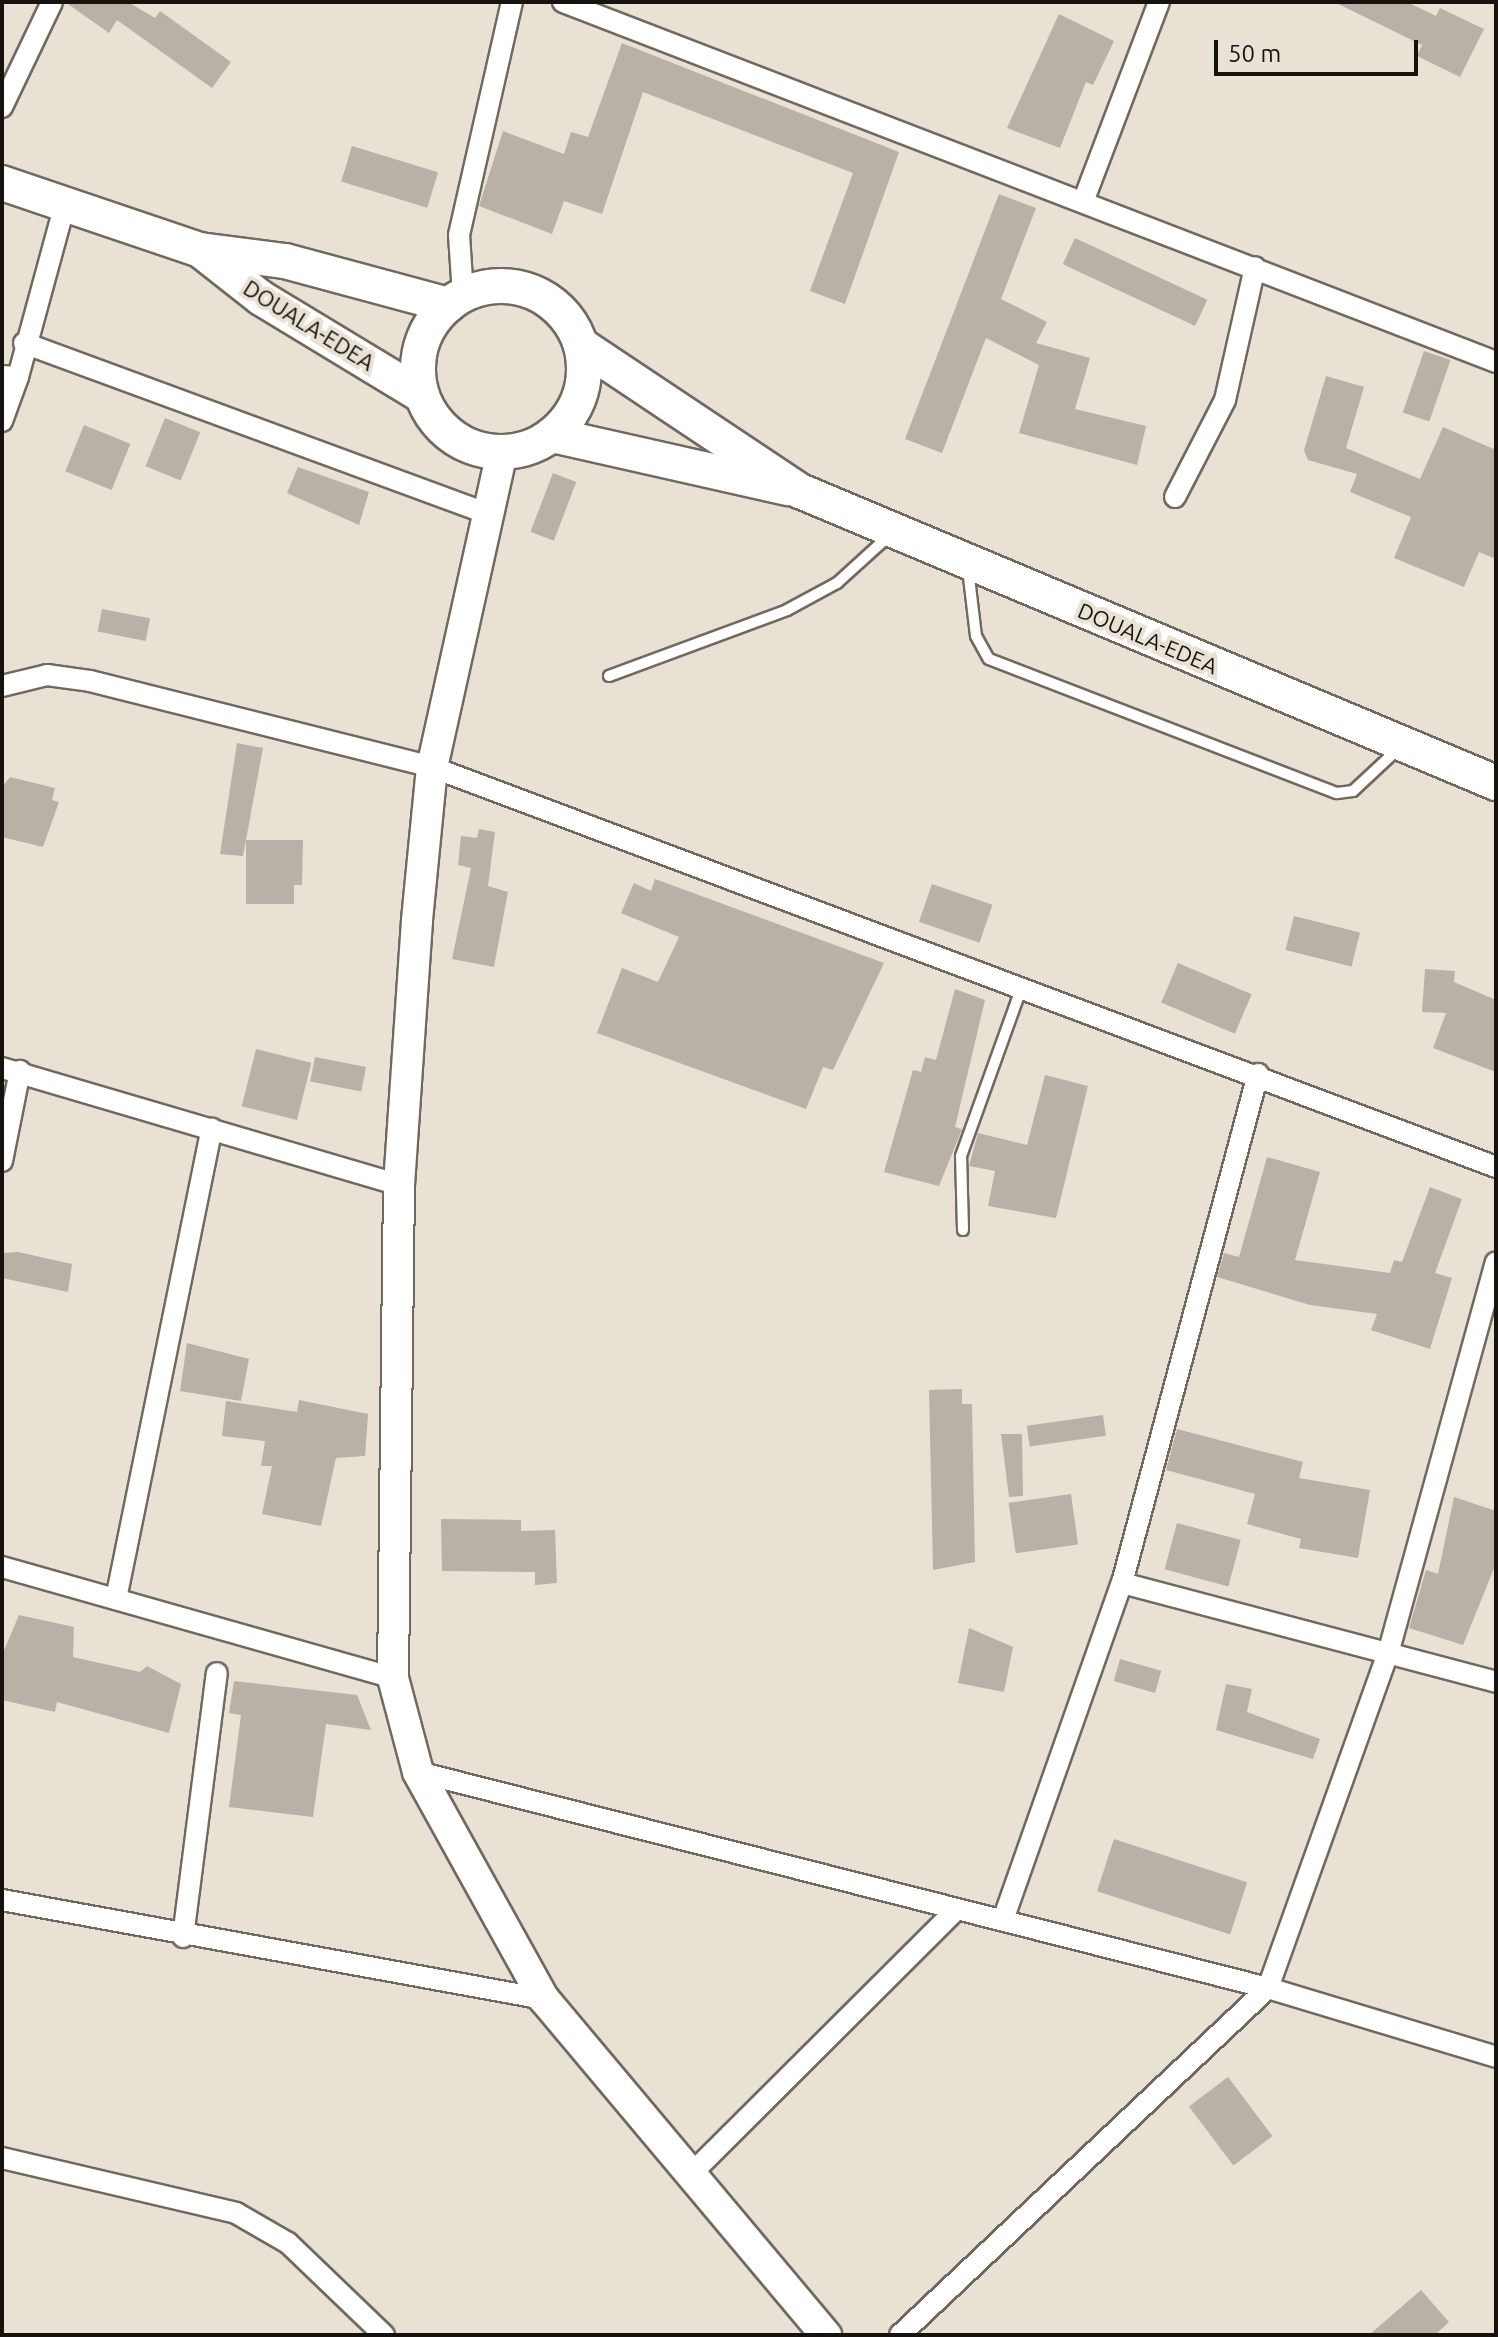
<!DOCTYPE html>
<style>
body{margin:0}
#map{position:relative;width:1498px;height:2337px;overflow:hidden;background:#eae1d5;font-family:Ubuntu,sans-serif}
div>[style]{position:absolute}
[style*='--x']{left:calc(var(--x)*1px);top:calc(var(--y)*1px);width:calc(var(--w)*1px);rotate:calc(var(--a)*1deg)}
.building>*{inset:0;background:#bab1a6;transform-origin:0 0}
.roads{filter:drop-shadow(2px 0 #71695f) drop-shadow(-2px 0 #71695f) drop-shadow(0 2px #71695f) drop-shadow(0 -2px #71695f)}
.service>*{height:10px;margin:-5px;padding:0 5px;transform-origin:5px;border-radius:5px;background:#fff}
.minor>*{height:20px;margin:-10px;padding:0 10px;transform-origin:10px;border-radius:10px;background:#fff}
.secondary>*{height:30px;margin:-15px;padding:0 15px;transform-origin:15px;border-radius:15px;background:#fff}
.trunk>*{height:34px;margin:-17px;padding:0 17px;transform-origin:17px;border-radius:17px;background:#fff}
.trunk>.ring{margin:-17px;padding:0;box-sizing:content-box;background:none;border:34px solid #fff;border-radius:50%}
span{translate:-50% -50%;white-space:nowrap;text-align:center;line-height:1.15;-webkit-text-stroke:8px #eae1d5;paint-order:stroke}
.street-label{font-size:22px;color:#16130f}
.frame{position:absolute;inset:0;border:4px solid #16130f;pointer-events:none}
.scale{position:absolute;left:1214px;top:40px;width:204px;height:36px;box-sizing:border-box;border:4px solid #16130f;border-top:0;padding-left:10px;font-size:24px;line-height:28px;white-space:nowrap;color:#16130f;-webkit-text-stroke:6px #eae1d5;paint-order:stroke}
</style>
<div id="map">
<div class="building">
<div style="clip-path:polygon(65px 2px,128px 2px,155px 18px,160px 11px,231px 62px,212px 88px,117px 20px,109px 33px)"></div>
<div style="clip-path:polygon(1334px 2px,1407px 2px,1436px 16px,1440px 8px,1484px 29px,1460px 77px,1417px 56px,1422px 45px)"></div>
<div style="clip-path:polygon(1059px 14px,1114px 41px,1093px 85px,1086px 82px,1060px 148px,1007px 128px)"></div>
<div style="clip-path:polygon(622px 43px,899px 152px,845px 304px,810px 291px,853px 173px,643px 92px,602px 214px,564px 201px,552px 234px,479px 206px,503px 131px,564px 154px,571px 132px,588px 137px)"></div>
<div style="left:352px;top:146px;width:90px;height:37px;rotate:17deg"></div>
<div style="clip-path:polygon(999px 194px,1036px 208px,1001px 299px,1047px 322px,1036px 343px,1090px 358px,1075px 409px,1146px 426px,1137px 465px,1019px 433px,1039px 365px,986px 338px,942px 453px,905px 439px)"></div>
<div style="left:1075px;top:238px;width:146px;height:29px;rotate:25deg"></div>
<div style="left:1424px;top:351px;width:28px;height:65px;rotate:19deg"></div>
<div style="clip-path:polygon(1326px 376px,1364px 387px,1346px 448px,1420px 479px,1443px 427px,1496px 450px,1496px 559px,1479px 552px,1464px 587px,1394px 558px,1411px 517px,1350px 492px,1357px 474px,1308px 460px,1304px 450px)"></div>
<div style="left:165px;top:418px;width:38px;height:52px;rotate:22deg"></div>
<div style="left:84px;top:425px;width:50px;height:50px;rotate:22deg"></div>
<div style="clip-path:polygon(298px 467px,369px 492px,359px 525px,287px 493px)"></div>
<div style="left:553px;top:473px;width:25px;height:63px;rotate:21deg"></div>
<div style="left:102px;top:609px;width:49px;height:23px;rotate:11deg"></div>
<div style="clip-path:polygon(237px 743px,263px 748px,243px 856px,220px 854px)"></div>
<div style="clip-path:polygon(10px 777px,55px 788px,52px 800px,59px 802px,43px 847px,2px 837px,2px 787px)"></div>
<div style="clip-path:polygon(479px 829px,495px 832px,488px 886px,508px 892px,494px 967px,452px 959px,471px 868px,458px 865px,461px 836px,477px 838px)"></div>
<div style="clip-path:polygon(246px 840px,303px 840px,302px 885px,294px 885px,294px 904px,246px 904px)"></div>
<div style="clip-path:polygon(655px 879px,884px 963px,833px 1070px,823px 1067px,806px 1109px,597px 1033px,622px 968px,658px 982px,679px 937px,621px 913px,634px 883px,651px 891px)"></div>
<div style="left:932px;top:884px;width:64px;height:40px;rotate:19deg"></div>
<div style="left:1294px;top:916px;width:68px;height:35px;rotate:14deg"></div>
<div style="left:1178px;top:963px;width:80px;height:43px;rotate:23deg"></div>
<div style="clip-path:polygon(1425px 969px,1455px 971px,1454px 982px,1496px 1000px,1496px 1072px,1433px 1048px,1446px 1013px,1422px 1012px)"></div>
<div style="clip-path:polygon(955px 989px,985px 1000px,955px 1127px,962px 1129px,939px 1186px,884px 1172px,913px 1070px,921px 1072px,925px 1057px,936px 1060px)"></div>
<div style="left:256px;top:1049px;width:57px;height:59px;rotate:14deg"></div>
<div style="left:315px;top:1057px;width:52px;height:25px;rotate:11deg"></div>
<div style="clip-path:polygon(1045px 1075px,1088px 1086px,1056px 1218px,988px 1206px,995px 1171px,969px 1166px,978px 1133px,1027px 1145px)"></div>
<div style="clip-path:polygon(1267px 1157px,1320px 1172px,1295px 1260px,1390px 1273px,1394px 1260px,1402px 1262px,1430px 1187px,1462px 1199px,1435px 1273px,1452px 1278px,1430px 1349px,1371px 1330px,1377px 1314px,1310px 1305px,1217px 1277px,1224px 1253px,1239px 1257px)"></div>
<div style="clip-path:polygon(18px 1252px,72px 1264px,68px 1292px,2px 1278px,2px 1253px)"></div>
<div style="clip-path:polygon(187px 1343px,249px 1359px,241px 1401px,180px 1391px)"></div>
<div style="clip-path:polygon(962px 1389px,962px 1404px,972px 1404px,975px 1562px,933px 1570px,929px 1390px)"></div>
<div style="clip-path:polygon(299px 1400px,368px 1414px,365px 1456px,336px 1458px,321px 1526px,262px 1514px,272px 1466px,261px 1466px,265px 1441px,222px 1436px,226px 1401px,297px 1412px)"></div>
<div style="left:1103px;top:1415px;width:21px;height:77px;rotate:82deg"></div>
<div style="clip-path:polygon(1177px 1429px,1303px 1462px,1299px 1478px,1370px 1490px,1358px 1558px,1299px 1548px,1301px 1539px,1247px 1524px,1255px 1494px,1166px 1470px)"></div>
<div style="clip-path:polygon(1001px 1434px,1022px 1434px,1023px 1496px,1009px 1497px)"></div>
<div style="left:1071px;top:1494px;width:51px;height:63px;rotate:82deg"></div>
<div style="clip-path:polygon(1454px 1497px,1496px 1511px,1495px 1566px,1463px 1645px,1409px 1628px,1426px 1570px,1438px 1574px)"></div>
<div style="clip-path:polygon(441px 1519px,521px 1520px,521px 1531px,555px 1530px,557px 1583px,535px 1585px,535px 1572px,442px 1571px)"></div>
<div style="left:1177px;top:1523px;width:66px;height:48px;rotate:15deg"></div>
<div style="clip-path:polygon(19px 1615px,74px 1627px,73px 1657px,140px 1672px,147px 1666px,181px 1684px,169px 1733px,57px 1702px,55px 1712px,2px 1700px,2px 1655px)"></div>
<div style="clip-path:polygon(969px 1628px,1013px 1647px,1004px 1692px,958px 1683px)"></div>
<div style="left:1120px;top:1659px;width:43px;height:23px;rotate:16deg"></div>
<div style="clip-path:polygon(234px 1681px,357px 1695px,371px 1730px,326px 1724px,313px 1817px,229px 1807px,241px 1715px,229px 1713px)"></div>
<div style="clip-path:polygon(1226px 1684px,1252px 1689px,1247px 1712px,1320px 1739px,1313px 1759px,1216px 1730px)"></div>
<div style="left:1114px;top:1839px;width:140px;height:55px;rotate:18deg"></div>
<div style="left:1228px;top:2077px;width:74px;height:49px;rotate:53deg"></div>
<div style="clip-path:polygon(1421px 2290px,1449px 2322px,1435px 2335px,1369px 2335px)"></div>
</div>
<div class="roads">
<div class="service">
<div style="--x:968;--y:569;--w:67;--a:83.2"></div>
<div style="--x:976;--y:636;--w:26;--a:61"></div>
<div style="--x:989;--y:659;--w:373;--a:21.1"></div>
<div style="--x:1337;--y:793;--w:16;--a:-7"></div>
<div style="--x:1353;--y:791;--w:60;--a:-43"></div>
<div style="--x:609;--y:676;--w:190;--a:-20.3"></div>
<div style="--x:787;--y:610;--w:57;--a:-28.4"></div>
<div style="--x:837;--y:583;--w:72;--a:-42.2"></div>
<div style="--x:963;--y:1230;--w:74;--a:-91.5"></div>
<div style="--x:961;--y:1156;--w:180;--a:-70.2"></div>
</div>
<div class="minor">
<div style="--x:563;--y:2;--w:1000;--a:21.1"></div>
<div style="--x:2;--y:107;--w:116;--a:-64.5"></div>
<div style="--x:1083;--y:202;--w:214;--a:-69.2"></div>
<div style="--x:463;--y:295;--w:60;--a:-93.8"></div>
<div style="--x:459;--y:235;--w:239;--a:-77.2"></div>
<div style="--x:24;--y:343;--w:491;--a:20.2"></div>
<div style="--x:2;--y:376;--w:16;--a:4"></div>
<div style="--x:18;--y:377;--w:175;--a:-74.8"></div>
<div style="--x:2;--y:421;--w:47;--a:-70"></div>
<div style="--x:1175;--y:497;--w:109;--a:-62.7"></div>
<div style="--x:1225;--y:400;--w:136;--a:-77.3"></div>
<div style="--x:2;--y:686;--w:46;--a:-13.7"></div>
<div style="--x:47;--y:675;--w:43;--a:7.9"></div>
<div style="--x:90;--y:681;--w:353;--a:14.1"></div>
<div style="--x:432;--y:767;--w:1137;--a:20.6"></div>
<div style="--x:2;--y:1068;--w:414;--a:16.4"></div>
<div style="--x:2;--y:1161;--w:92;--a:-78.7"></div>
<div style="--x:2;--y:1567;--w:406;--a:15.8"></div>
<div style="--x:1122;--y:1583;--w:387;--a:14.8"></div>
<div style="--x:116;--y:1599;--w:480;--a:-78.5"></div>
<div style="--x:418;--y:1772;--w:877;--a:14.26"></div>
<div style="--x:1268;--y:1988;--w:238;--a:16.8"></div>
<div style="--x:2;--y:1900;--w:551;--a:10.35"></div>
<div style="--x:1003;--y:1920;--w:357;--a:-70.6"></div>
<div style="--x:1122;--y:1583;--w:527;--a:-75.04"></div>
<div style="--x:183;--y:1937;--w:266;--a:-82.7"></div>
<div style="--x:2;--y:2158;--w:240;--a:13.2"></div>
<div style="--x:236;--y:2213;--w:60;--a:30"></div>
<div style="--x:288;--y:2243;--w:133;--a:43.8"></div>
<div style="--x:691;--y:2174;--w:375;--a:-44.9"></div>
<div style="--x:900;--y:2335;--w:506;--a:-43.32"></div>
<div style="--x:1268;--y:1988;--w:359;--a:-70.3"></div>
<div style="--x:1389;--y:1650;--w:402;--a:-74.6"></div>
</div>
<div class="secondary">
<div style="--x:502;--y:452;--w:323;--a:102.5"></div>
<div style="--x:432;--y:767;--w:155;--a:95.6"></div>
<div style="--x:417;--y:921;--w:265;--a:93.9"></div>
<div style="--x:399;--y:1185;--w:493;--a:90.7"></div>
<div style="--x:393;--y:1678;--w:97;--a:75.1"></div>
<div style="--x:418;--y:1772;--w:260;--a:61"></div>
<div style="--x:544;--y:1999;--w:439;--a:50"></div>
</div>
<div class="trunk">
<div style="--x:2;--y:183;--w:209;--a:18.7"></div>
<div style="--x:200;--y:250;--w:86;--a:7.4"></div>
<div style="--x:285;--y:261;--w:169;--a:15.1"></div>
<div style="--x:200;--y:250;--w:78;--a:38.2"></div>
<div style="--x:261;--y:298;--w:187;--a:31.2"></div>
<div class="ring" style="left:418px;top:286px;width:132px;height:132px"></div>
<div style="--x:581;--y:345;--w:263;--a:33.7"></div>
<div style="--x:800;--y:491;--w:755;--a:22.76"></div>
<div style="--x:552;--y:435;--w:242;--a:12.7"></div>
</div>
</div>
<div class="street-label">
<span style="left:309px;top:325px;rotate:32deg">DOUALA-EDEA</span>
<span style="left:1148px;top:638px;rotate:23deg">DOUALA-EDEA</span>
</div>
<div class="frame"></div>
<div class="scale">50 m</div>
</div>
